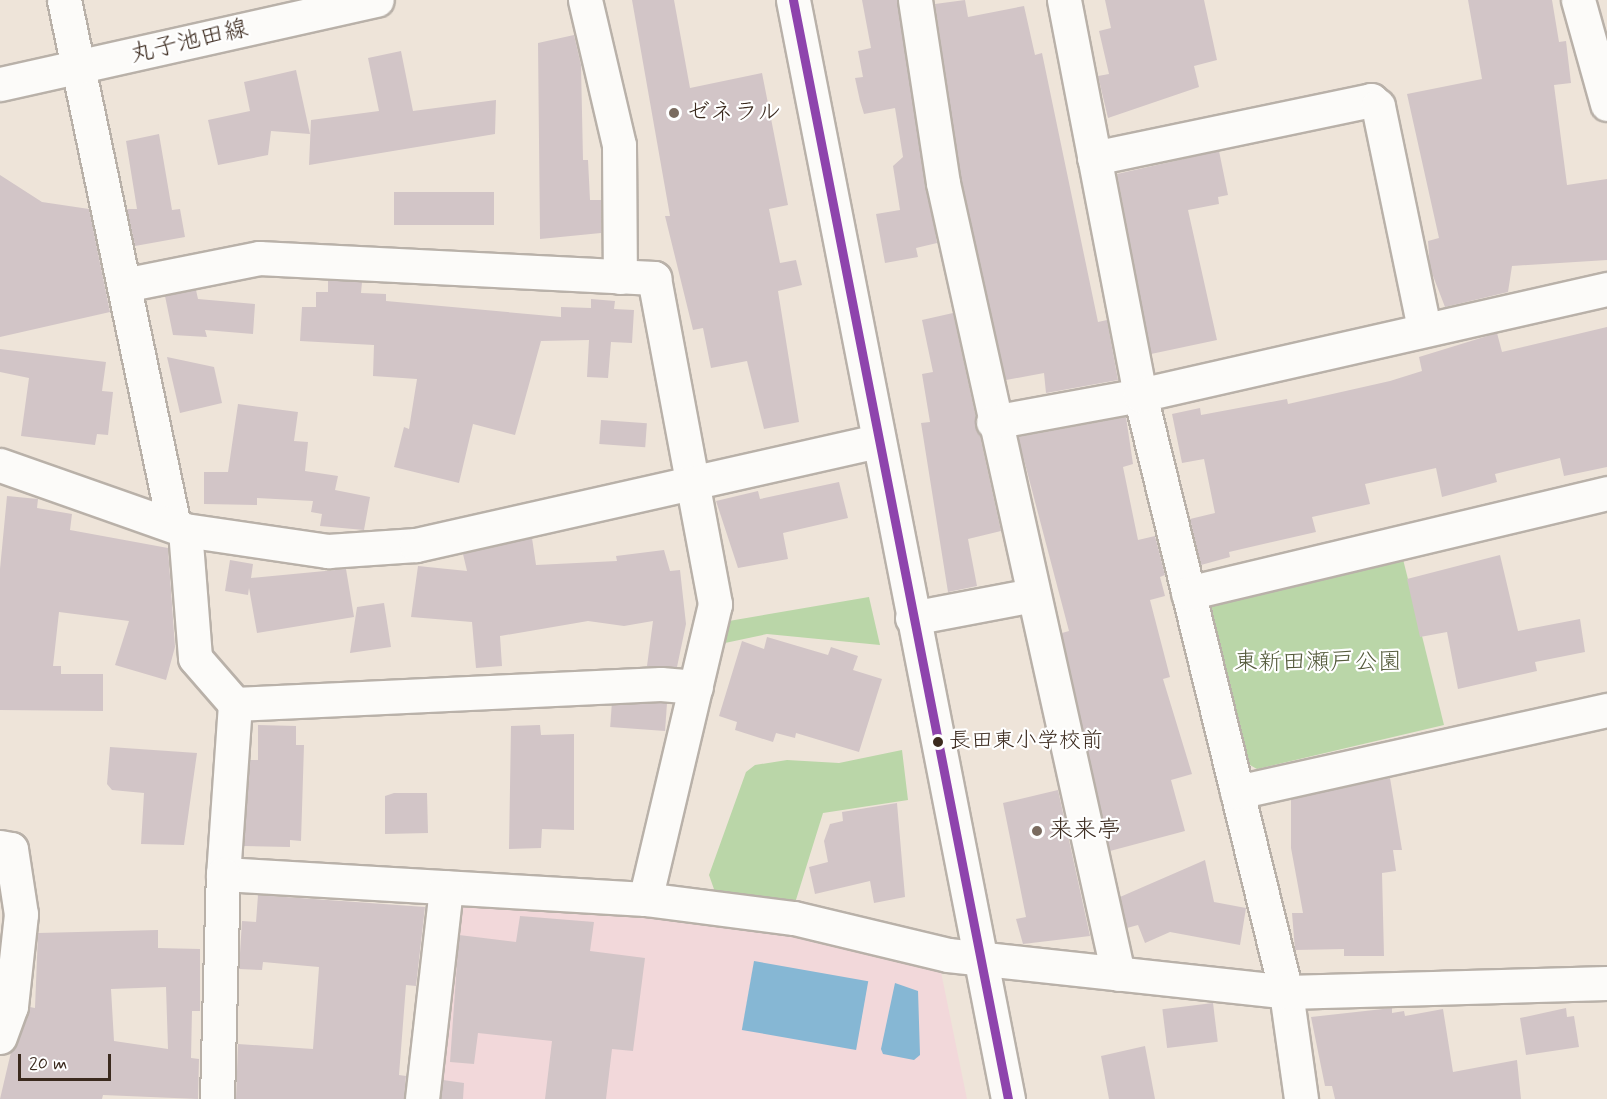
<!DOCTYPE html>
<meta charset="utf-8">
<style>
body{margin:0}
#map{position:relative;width:1607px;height:1099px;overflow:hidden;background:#eee4d9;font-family:Mynerve,"Klee One",sans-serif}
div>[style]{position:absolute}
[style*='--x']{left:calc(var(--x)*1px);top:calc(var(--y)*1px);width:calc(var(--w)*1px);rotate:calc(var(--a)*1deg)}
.built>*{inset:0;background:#f2d8da}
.green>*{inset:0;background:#bad6a8}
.water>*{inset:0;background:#86b7d4;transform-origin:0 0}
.building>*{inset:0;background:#d2c5c7;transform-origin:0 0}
.roads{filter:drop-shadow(2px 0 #b9b1a9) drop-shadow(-2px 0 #b9b1a9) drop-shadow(0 2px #b9b1a9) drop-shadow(0 -2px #b9b1a9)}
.minor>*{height:33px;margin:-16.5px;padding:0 16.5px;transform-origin:16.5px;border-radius:16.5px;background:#fcfbf9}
.bus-1>*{height:9px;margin:-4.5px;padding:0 4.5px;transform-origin:4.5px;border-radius:4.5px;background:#8e44ad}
.dots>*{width:16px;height:16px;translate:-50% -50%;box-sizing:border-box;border:3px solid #fff;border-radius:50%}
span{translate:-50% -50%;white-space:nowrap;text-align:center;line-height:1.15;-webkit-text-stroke:4.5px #fff;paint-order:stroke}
.bus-label{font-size:22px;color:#3b2a1e}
.left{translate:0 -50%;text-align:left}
.street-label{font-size:24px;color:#3b2a1e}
.poi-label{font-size:24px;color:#3b2a1e}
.park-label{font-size:24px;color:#545a3b}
.scale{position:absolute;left:18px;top:1054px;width:93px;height:27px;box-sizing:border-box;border:3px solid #3b2a1e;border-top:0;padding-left:8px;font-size:18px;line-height:21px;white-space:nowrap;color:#3b2a1e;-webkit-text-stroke:4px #fff;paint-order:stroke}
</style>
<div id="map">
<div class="built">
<div style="clip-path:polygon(459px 901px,648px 913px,803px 935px,941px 972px,967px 1099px,436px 1099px)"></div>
</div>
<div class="green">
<div style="clip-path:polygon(1401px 551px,1444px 725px,1257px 769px,1241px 760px,1203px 599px)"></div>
<div style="clip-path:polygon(869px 597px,880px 645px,767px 634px,725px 643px,723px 622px)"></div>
<div style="clip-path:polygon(902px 750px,908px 800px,823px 813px,795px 903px,715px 892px,709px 875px,746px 772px,755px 765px,787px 760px,839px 763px)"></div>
</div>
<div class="water">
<div style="left:754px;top:961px;width:116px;height:70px;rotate:10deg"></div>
<div style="clip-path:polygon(895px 983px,918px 991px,920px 1055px,914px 1060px,883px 1054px,881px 1049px)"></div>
</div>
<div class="building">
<div style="clip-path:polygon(632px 0,674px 0,690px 88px,762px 73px,788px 205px,769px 209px,780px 263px,796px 260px,802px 285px,778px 291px,799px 422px,764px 429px,747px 361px,711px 368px,703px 328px,693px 330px,665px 216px,670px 216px)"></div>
<div style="clip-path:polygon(862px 0,897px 0,937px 243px,916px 248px,918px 257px,885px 263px,876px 214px,900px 210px,893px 166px,903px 157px,895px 108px,864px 114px,860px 101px,855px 78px,863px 77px,858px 51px,871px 48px)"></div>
<div style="clip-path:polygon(965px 0,968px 17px,1024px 6px,1035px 55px,1042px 53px,1098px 322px,1107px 320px,1118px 380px,1046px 393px,1044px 373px,1006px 380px,961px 180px,935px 4px)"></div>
<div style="clip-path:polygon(1105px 0,1204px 0,1217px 60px,1194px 66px,1199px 87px,1108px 118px,1098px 76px,1109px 74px,1099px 31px,1111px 28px)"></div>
<div style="clip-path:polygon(1468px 0,1552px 0,1559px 42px,1566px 41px,1571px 83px,1554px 85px,1567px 185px,1607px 179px,1607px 260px,1512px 266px,1508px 292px,1445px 307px,1430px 268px,1428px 241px,1439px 238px,1407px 94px,1482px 79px)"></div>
<div style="clip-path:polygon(574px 35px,581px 65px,583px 160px,588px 160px,590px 200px,601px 200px,601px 233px,540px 239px,538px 43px)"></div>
<div style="clip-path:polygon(401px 51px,413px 111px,496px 100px,495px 134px,309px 165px,311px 120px,379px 111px,368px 58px)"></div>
<div style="clip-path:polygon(296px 70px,310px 134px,271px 131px,268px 155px,218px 165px,208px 120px,250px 111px,244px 82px)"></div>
<div style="clip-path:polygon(159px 134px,172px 210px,180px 209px,185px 237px,135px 246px,127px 209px,137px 209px,126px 141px)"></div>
<div style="clip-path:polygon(1219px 151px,1228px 195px,1218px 197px,1219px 204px,1188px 210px,1217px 340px,1151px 354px,1117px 174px)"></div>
<div style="clip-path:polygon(0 175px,42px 202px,89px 209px,110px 312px,0 337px)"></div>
<div style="left:394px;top:192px;width:100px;height:33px"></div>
<div style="clip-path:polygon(328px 280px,362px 282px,361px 293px,386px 294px,386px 301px,561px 317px,561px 307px,591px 308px,591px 299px,615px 301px,614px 309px,634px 310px,632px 343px,611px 342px,608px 378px,587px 377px,589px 340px,541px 341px,515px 435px,473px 424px,459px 483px,394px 467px,404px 427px,409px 429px,417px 379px,373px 376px,374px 345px,300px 341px,302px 307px,316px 307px,316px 292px,328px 292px)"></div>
<div style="clip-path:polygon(196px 290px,198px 299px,255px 304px,253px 334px,205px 330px,207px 337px,173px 335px,165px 296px)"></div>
<div style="clip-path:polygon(953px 313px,1001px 531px,968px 539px,977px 586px,948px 592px,921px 423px,930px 422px,922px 374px,933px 372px,922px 320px)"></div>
<div style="clip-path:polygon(1607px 327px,1607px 467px,1564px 476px,1560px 458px,1495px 474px,1497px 482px,1442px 497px,1436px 468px,1365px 484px,1370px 504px,1312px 517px,1316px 532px,1229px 552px,1230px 557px,1201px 565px,1190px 519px,1215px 513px,1204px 459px,1182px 463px,1172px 414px,1200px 408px,1201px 415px,1287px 399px,1288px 404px,1390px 381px,1422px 371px,1419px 357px,1497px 333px,1502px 352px)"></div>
<div style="clip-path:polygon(0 349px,106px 362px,102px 391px,113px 392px,108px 435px,97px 434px,95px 445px,21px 436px,29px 378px,0 372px)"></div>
<div style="clip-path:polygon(167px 357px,214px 367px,222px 403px,180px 413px)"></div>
<div style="clip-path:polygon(238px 404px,298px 412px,294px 441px,308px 442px,305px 471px,338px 476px,335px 490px,370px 497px,364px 530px,320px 526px,322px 514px,311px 512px,313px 501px,257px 498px,257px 505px,204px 504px,204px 472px,228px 472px)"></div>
<div style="clip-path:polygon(1126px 417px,1133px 464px,1123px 467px,1138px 540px,1155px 536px,1165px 575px,1160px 577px,1165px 596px,1150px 600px,1170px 677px,1163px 679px,1192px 774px,1171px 780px,1185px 831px,1110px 851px,1062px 633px,1069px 631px,1018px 437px)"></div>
<div style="left:601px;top:420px;width:46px;height:24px;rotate:4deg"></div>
<div style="clip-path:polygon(839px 482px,848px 518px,783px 533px,788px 559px,738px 568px,716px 501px,758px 491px,760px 499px)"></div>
<div style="clip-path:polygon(7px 496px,38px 499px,37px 508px,72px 514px,70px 530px,168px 548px,175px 647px,166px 680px,115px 665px,129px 621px,59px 612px,53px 666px,61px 666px,61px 674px,103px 674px,103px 711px,0 710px,0 569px)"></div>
<div style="clip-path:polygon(532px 538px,536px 565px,617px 561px,616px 556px,664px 550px,670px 571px,680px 570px,686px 624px,677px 667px,647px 666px,653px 621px,624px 626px,588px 621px,500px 636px,502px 666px,476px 668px,472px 622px,411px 617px,418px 566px,467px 571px,463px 554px)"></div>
<div style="clip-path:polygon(1500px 555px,1518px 631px,1580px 619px,1585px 652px,1535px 662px,1537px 671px,1458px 689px,1447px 632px,1420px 637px,1407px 579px)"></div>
<div style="clip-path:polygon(230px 560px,253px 564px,251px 578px,346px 569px,354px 617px,257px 633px,249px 588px,248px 595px,225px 591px)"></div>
<div style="clip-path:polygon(384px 603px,391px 647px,350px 653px,357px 607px)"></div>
<div style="clip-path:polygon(767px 637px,828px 655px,831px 647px,858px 656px,853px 670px,882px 679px,859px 752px,796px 733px,795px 738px,776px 733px,773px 742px,735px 730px,737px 722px,719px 716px,742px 641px,764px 649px)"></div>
<div style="left:667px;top:703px;width:28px;height:55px;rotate:94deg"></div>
<div style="clip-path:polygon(258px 725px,296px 726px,296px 745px,304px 745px,301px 841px,290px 840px,290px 847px,244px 846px,250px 760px,258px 760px)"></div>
<div style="clip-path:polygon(540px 725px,541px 735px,574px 734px,574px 830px,542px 829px,541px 848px,509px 849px,511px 726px)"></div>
<div style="clip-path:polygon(110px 747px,197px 753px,184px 845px,141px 844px,144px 793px,112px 790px,107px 784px)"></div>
<div style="clip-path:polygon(1390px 778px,1402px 850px,1393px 850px,1396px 871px,1382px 873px,1384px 956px,1344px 956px,1344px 949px,1295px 950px,1292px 913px,1303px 913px,1291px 848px,1291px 799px)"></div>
<div style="clip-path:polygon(1058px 790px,1090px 936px,1023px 944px,1016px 919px,1026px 917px,1003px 803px)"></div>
<div style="clip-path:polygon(394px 793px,427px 793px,428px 833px,385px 834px,385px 796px)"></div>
<div style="clip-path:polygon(897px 803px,905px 897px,874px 903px,870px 881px,815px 894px,809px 867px,828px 862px,824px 841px,830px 824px,843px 821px,842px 812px)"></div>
<div style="clip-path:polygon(1205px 860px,1214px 902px,1246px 908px,1240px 945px,1170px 932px,1145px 943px,1138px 925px,1127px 928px,1120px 897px)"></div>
<div style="clip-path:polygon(258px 895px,425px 907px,416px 986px,406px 985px,399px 1075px,406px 1076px,404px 1099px,236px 1099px,238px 1044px,313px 1049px,319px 967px,263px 962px,262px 970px,239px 969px,242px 921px,256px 922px)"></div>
<div style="clip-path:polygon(520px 916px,594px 922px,590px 951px,645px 958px,633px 1051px,612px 1049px,606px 1099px,545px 1099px,552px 1041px,478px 1033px,474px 1064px,450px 1062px,459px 935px,516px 942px)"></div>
<div style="clip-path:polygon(evenodd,158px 930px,158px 948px,200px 949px,200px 1011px,192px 1011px,191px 1058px,199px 1059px,198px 1099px,103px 1095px,102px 1099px,0 1099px,11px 1052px,30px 1007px,35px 1008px,38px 933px,158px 930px,166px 987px,168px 1049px,114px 1041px,111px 989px,166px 987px)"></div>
<div style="left:1213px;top:1003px;width:39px;height:51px;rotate:83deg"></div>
<div style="clip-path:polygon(1392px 1008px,1392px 1013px,1404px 1011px,1405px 1016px,1443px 1009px,1453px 1072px,1517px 1060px,1521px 1099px,1335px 1099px,1332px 1086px,1325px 1086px,1311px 1017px)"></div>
<div style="clip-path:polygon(1566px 1008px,1567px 1017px,1574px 1016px,1579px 1047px,1526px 1055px,1520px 1018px)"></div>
<div style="clip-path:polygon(1145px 1046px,1155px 1099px,1109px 1099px,1101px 1056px)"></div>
<div style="clip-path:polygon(443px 1080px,464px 1083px,463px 1099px,441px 1099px)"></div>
</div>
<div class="roads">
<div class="minor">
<div style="--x:64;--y:0;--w:537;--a:78.19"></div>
<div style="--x:585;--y:0;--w:149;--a:76.8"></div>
<div style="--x:619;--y:145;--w:132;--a:89.6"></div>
<div style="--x:793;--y:0;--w:1120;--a:78.93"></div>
<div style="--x:915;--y:0;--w:185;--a:81.3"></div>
<div style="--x:943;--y:183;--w:810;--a:77.52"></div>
<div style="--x:1064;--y:0;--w:402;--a:79.1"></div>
<div style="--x:1140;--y:395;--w:615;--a:76.26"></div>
<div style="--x:1286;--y:992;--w:108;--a:82"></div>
<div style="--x:1578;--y:0;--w:108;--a:74.4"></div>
<div style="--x:0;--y:84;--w:386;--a:-12.6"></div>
<div style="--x:1094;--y:158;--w:283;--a:-11.8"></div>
<div style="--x:1371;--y:100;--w:9;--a:41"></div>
<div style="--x:1378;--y:106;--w:228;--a:78.3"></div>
<div style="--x:124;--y:285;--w:138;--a:-11.3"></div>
<div style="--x:259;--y:258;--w:396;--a:2.9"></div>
<div style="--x:654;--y:278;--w:332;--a:79.4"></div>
<div style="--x:715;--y:604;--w:303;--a:103.3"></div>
<div style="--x:993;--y:422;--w:149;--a:-10.4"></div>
<div style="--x:1140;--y:395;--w:479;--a:-12.8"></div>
<div style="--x:0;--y:465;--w:196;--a:19.4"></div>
<div style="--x:185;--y:530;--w:145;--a:8.4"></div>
<div style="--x:328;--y:551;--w:88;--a:-3.9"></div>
<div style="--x:416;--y:545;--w:473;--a:-12.7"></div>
<div style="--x:185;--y:530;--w:128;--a:85.5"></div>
<div style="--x:195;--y:658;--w:61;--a:49"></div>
<div style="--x:235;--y:704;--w:170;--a:94"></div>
<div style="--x:223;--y:874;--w:423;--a:3.4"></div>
<div style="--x:645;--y:899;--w:150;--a:7.3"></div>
<div style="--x:794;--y:918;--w:158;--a:13.5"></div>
<div style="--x:948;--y:955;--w:340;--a:6.2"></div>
<div style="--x:1286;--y:992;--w:321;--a:-1.6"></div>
<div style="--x:1188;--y:593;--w:431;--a:-13.4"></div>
<div style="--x:912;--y:618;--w:123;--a:-10.8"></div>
<div style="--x:235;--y:704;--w:426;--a:-2.7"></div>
<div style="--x:661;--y:684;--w:35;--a:5"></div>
<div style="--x:1237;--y:792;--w:379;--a:-12.5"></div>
<div style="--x:0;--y:847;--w:11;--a:10"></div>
<div style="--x:11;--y:849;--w:66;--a:81.3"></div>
<div style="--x:21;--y:914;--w:93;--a:96.2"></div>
<div style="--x:11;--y:1006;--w:33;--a:110"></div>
<div style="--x:217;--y:1099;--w:225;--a:-88.5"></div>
<div style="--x:422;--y:1099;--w:213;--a:-83.5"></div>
</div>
</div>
<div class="bus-1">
<div style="--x:793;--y:0;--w:1120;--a:78.93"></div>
</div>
<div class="dots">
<div style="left:674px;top:113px;background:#7a6b5f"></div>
<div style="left:938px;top:742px;background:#3b2a1e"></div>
<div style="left:1037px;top:831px;background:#7a6b5f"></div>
</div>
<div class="bus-label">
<span class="left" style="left:949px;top:742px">長田東小学校前</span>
</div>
<div class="street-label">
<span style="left:189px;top:42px;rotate:-13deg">丸子池田線</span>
</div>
<div class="poi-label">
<span class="left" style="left:686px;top:113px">ゼネラル</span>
<span class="left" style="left:1049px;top:831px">来来亭</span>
</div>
<div class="park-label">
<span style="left:1318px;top:663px">東新田瀬戸公園</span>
</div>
<div class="scale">20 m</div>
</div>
